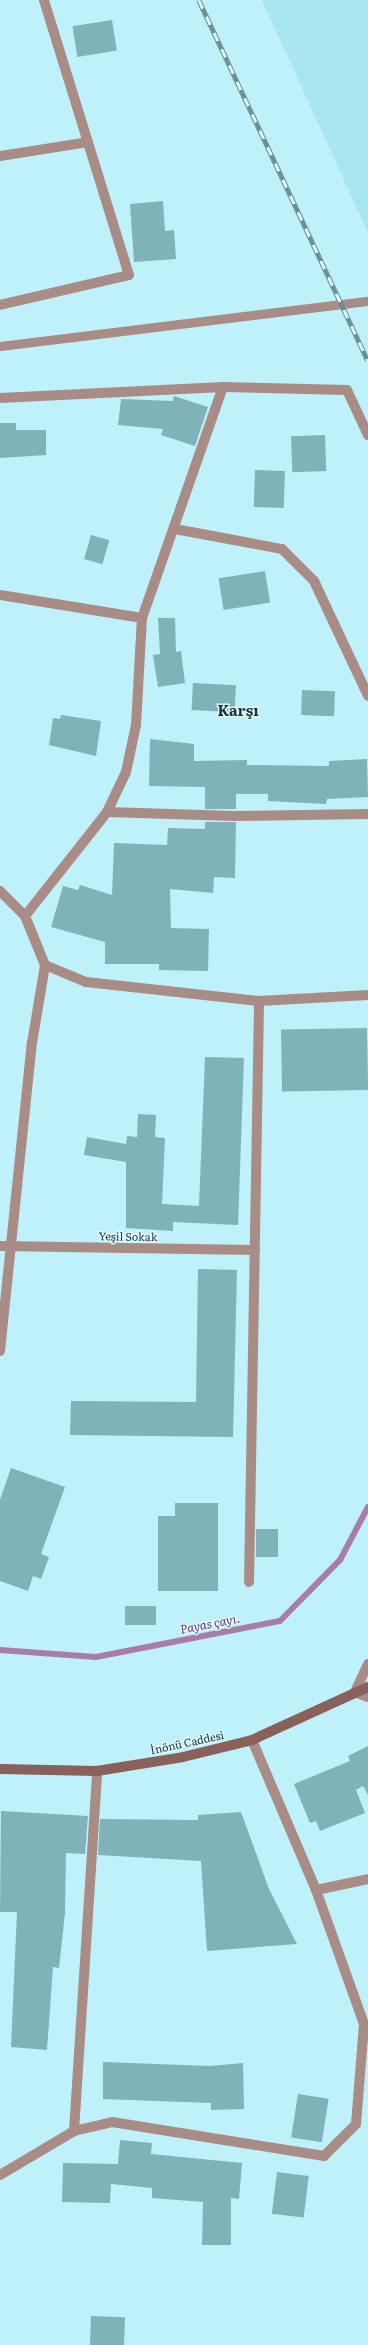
<!DOCTYPE html>
<meta charset="utf-8">
<style>
body{margin:0}
#map{position:relative;width:368px;height:2345px;overflow:hidden;background:#bef1f9;font-family:Literata,serif}
div>[style]{position:absolute}
[style*='--x']{left:calc(var(--x)*1px);top:calc(var(--y)*1px);width:calc(var(--w)*1px);rotate:calc(var(--a)*1deg)}
.built>*{inset:0;background:#a9e6f0}
.stream>*{height:6px;margin:-3px;padding:0 3px;transform-origin:3px;border-radius:3px;background:#aa7da9}
.building>*{inset:0;background:#80b2ba;transform-origin:0 0}
.lane>*{height:9px;margin:-4.5px;padding:0 4.5px;transform-origin:4.5px;border-radius:4.5px;background:#aa8c87}
.street>*{height:10px;margin:-5px;padding:0 5px;transform-origin:5px;border-radius:5px;background:#aa8c87}
.secondary>*{height:10px;margin:-5px;padding:0 5px;transform-origin:5px;border-radius:5px;background:#8a605a}
.rail>*{height:4.5px;margin-top:-2.25px;transform-origin:0;background:repeating-linear-gradient(90deg,#dcfaff 0 9px,#698c91 0 18px);box-sizing:border-box;border-block:1px solid #698c91}
span{translate:-50% -50%;white-space:nowrap;text-align:center;line-height:1.15;-webkit-text-stroke:3px #dcfaff;paint-order:stroke}
.street-label{font-size:11px;color:#1c3134}
.water-label{font-size:12px;color:#6e346d;font-style:italic}
.district-label{font-size:15px;color:#1c3134;font-weight:700}
</style>
<div id="map">
<div class="built">
<div style="clip-path:polygon(262px 0,368px 0,368px 233px)"></div>
</div>
<div class="stream">
<div style="--x:0;--y:1650;--w:96;--a:4.2"></div>
<div style="--x:96;--y:1657;--w:187;--a:-11.1"></div>
<div style="--x:280;--y:1621;--w:86;--a:-45.5"></div>
<div style="--x:340;--y:1560;--w:60;--a:-62.2"></div>
</div>
<div class="building">
<div style="left:112px;top:20px;width:31px;height:40px;rotate:81deg"></div>
<div style="clip-path:polygon(163px 201px,165px 231px,174px 230px,176px 259px,134px 262px,130px 204px)"></div>
<div style="clip-path:polygon(174px 396px,208px 407px,195px 446px,161px 435px,163px 429px,118px 425px,121px 399px,173px 401px)"></div>
<div style="clip-path:polygon(0 423px,16px 423px,16px 430px,46px 430px,46px 455px,0 458px)"></div>
<div style="left:325px;top:435px;width:36px;height:34px;rotate:88deg"></div>
<div style="left:255px;top:470px;width:30px;height:37px;rotate:2deg"></div>
<div style="left:91px;top:535px;width:19px;height:25px;rotate:16deg"></div>
<div style="left:265px;top:571px;width:32px;height:47px;rotate:81deg"></div>
<div style="clip-path:polygon(158px 618px,175px 618px,176px 652px,181px 651px,185px 683px,158px 687px,153px 655px,160px 654px)"></div>
<div style="left:193px;top:683px;width:43px;height:27px;rotate:3deg"></div>
<div style="left:302px;top:690px;width:33px;height:25px;rotate:2deg"></div>
<div style="clip-path:polygon(61px 715px,101px 721px,96px 756px,49px 745px,53px 718px,60px 719px)"></div>
<div style="clip-path:polygon(150px 739px,194px 744px,194px 761px,247px 760px,247px 765px,329px 766px,329px 761px,367px 759px,368px 797px,327px 799px,326px 804px,268px 801px,268px 794px,236px 794px,236px 809px,205px 809px,205px 787px,149px 786px)"></div>
<div style="clip-path:polygon(205px 822px,236px 822px,235px 878px,214px 877px,213px 893px,170px 889px,171px 928px,209px 929px,208px 971px,159px 970px,159px 964px,105px 964px,105px 942px,51px 927px,63px 886px,78px 890px,80px 885px,112px 895px,114px 843px,167px 845px,168px 828px,205px 829px)"></div>
<div style="left:367px;top:1028px;width:62px;height:86px;rotate:89deg"></div>
<div style="clip-path:polygon(205px 1057px,244px 1058px,238px 1225px,173px 1222px,173px 1231px,126px 1228px,126px 1162px,84px 1155px,87px 1137px,126px 1144px,127px 1136px,137px 1137px,138px 1114px,156px 1115px,155px 1137px,165px 1138px,162px 1204px,199px 1206px)"></div>
<div style="clip-path:polygon(198px 1269px,237px 1270px,233px 1437px,70px 1435px,71px 1401px,196px 1402px)"></div>
<div style="clip-path:polygon(11px 1468px,65px 1487px,41px 1554px,49px 1557px,41px 1579px,33px 1576px,28px 1591px,0 1581px,0 1500px)"></div>
<div style="clip-path:polygon(175px 1503px,218px 1503px,218px 1591px,158px 1591px,158px 1516px,175px 1516px)"></div>
<div style="left:256px;top:1529px;width:22px;height:28px"></div>
<div style="left:125px;top:1606px;width:31px;height:19px"></div>
<div style="clip-path:polygon(368px 1746px,368px 1795px,363px 1786px,356px 1790px,365px 1813px,320px 1831px,316px 1821px,310px 1823px,294px 1784px,350px 1761px,348px 1756px)"></div>
<div style="clip-path:polygon(1px 1811px,88px 1816px,85px 1854px,66px 1853px,65px 1913px,59px 1968px,53px 1967px,47px 2050px,11px 2047px,17px 1912px,0 1912px)"></div>
<div style="clip-path:polygon(241px 1812px,269px 1889px,297px 1944px,207px 1951px,201px 1861px,98px 1855px,100px 1819px,198px 1820px,198px 1815px)"></div>
<div style="clip-path:polygon(103px 2062px,210px 2066px,243px 2063px,244px 2109px,211px 2110px,211px 2103px,103px 2099px)"></div>
<div style="left:298px;top:2094px;width:31px;height:44px;rotate:9deg"></div>
<div style="clip-path:polygon(120px 2140px,152px 2143px,151px 2154px,242px 2163px,239px 2199px,231px 2198px,231px 2245px,202px 2245px,203px 2202px,152px 2198px,152px 2188px,111px 2184px,110px 2203px,62px 2202px,63px 2163px,118px 2164px)"></div>
<div style="left:277px;top:2172px;width:32px;height:42px;rotate:7deg"></div>
<div style="left:91px;top:2316px;width:34px;height:29px;rotate:2deg"></div>
</div>
<div class="lane">
<div style="--x:0;--y:346;--w:371;--a:-7"></div>
</div>
<div class="street">
<div style="--x:0;--y:156;--w:89;--a:-9"></div>
<div style="--x:0;--y:305;--w:132;--a:-13.1"></div>
<div style="--x:129;--y:275;--w:288;--a:-107.2"></div>
<div style="--x:0;--y:398;--w:223;--a:-2.8"></div>
<div style="--x:223;--y:387;--w:124;--a:1.4"></div>
<div style="--x:347;--y:390;--w:50;--a:65"></div>
<div style="--x:175;--y:529;--w:109;--a:10.6"></div>
<div style="--x:282;--y:549;--w:45;--a:45"></div>
<div style="--x:314;--y:581;--w:127;--a:64.8"></div>
<div style="--x:0;--y:595;--w:144;--a:9.2"></div>
<div style="--x:107;--y:812;--w:127;--a:1.8"></div>
<div style="--x:234;--y:816;--w:134;--a:-0.9"></div>
<div style="--x:0;--y:891;--w:35;--a:45"></div>
<div style="--x:25;--y:916;--w:53;--a:67.8"></div>
<div style="--x:45;--y:965;--w:44;--a:22.5"></div>
<div style="--x:86;--y:982;--w:174;--a:6.3"></div>
<div style="--x:259;--y:1001;--w:109;--a:-3.2"></div>
<div style="--x:25;--y:916;--w:132;--a:-51.7"></div>
<div style="--x:107;--y:812;--w:44;--a:-64.6"></div>
<div style="--x:126;--y:772;--w:48;--a:-78"></div>
<div style="--x:136;--y:725;--w:107;--a:-86.8"></div>
<div style="--x:142;--y:618;--w:245;--a:-70.7"></div>
<div style="--x:0;--y:1246;--w:255;--a:0.9"></div>
<div style="--x:0;--y:1351;--w:310;--a:-84.1"></div>
<div style="--x:32;--y:1043;--w:79;--a:-80.5"></div>
<div style="--x:249;--y:1582;--w:581;--a:-89.01"></div>
<div style="--x:368;--y:1664;--w:31;--a:115"></div>
<div style="--x:355;--y:1692;--w:14;--a:21"></div>
<div style="--x:316;--y:1890;--w:53;--a:-11.9"></div>
<div style="--x:74;--y:2131;--w:361;--a:-86.3"></div>
<div style="--x:0;--y:2175;--w:86;--a:-30.7"></div>
<div style="--x:74;--y:2131;--w:39;--a:-13"></div>
<div style="--x:112;--y:2122;--w:215;--a:9.1"></div>
<div style="--x:324;--y:2156;--w:45;--a:-45"></div>
<div style="--x:356;--y:2124;--w:100;--a:-85.4"></div>
<div style="--x:364;--y:2024;--w:142;--a:-109.7"></div>
<div style="--x:316;--y:1890;--w:163;--a:-113.1"></div>
</div>
<div class="secondary">
<div style="--x:0;--y:1769;--w:97;--a:1.2"></div>
<div style="--x:97;--y:1771;--w:87;--a:-9.2"></div>
<div style="--x:183;--y:1757;--w:71;--a:-13.8"></div>
<div style="--x:252;--y:1740;--w:128;--a:-24.6"></div>
</div>
<div class="rail">
<div style="--x:199;--y:0;--w:398;--a:64.9"></div>
</div>
<div class="street-label">
<span style="left:128px;top:1236px;rotate:1deg">Yeşil Sokak</span>
<span style="left:187px;top:1742px;rotate:-12deg">İnönü Caddesi</span>
</div>
<div class="water-label">
<span style="left:210px;top:1624px;rotate:-11deg">Payas çayı.</span>
</div>
<div class="district-label">
<span style="left:238px;top:710px">Karşı</span>
</div>
</div>
